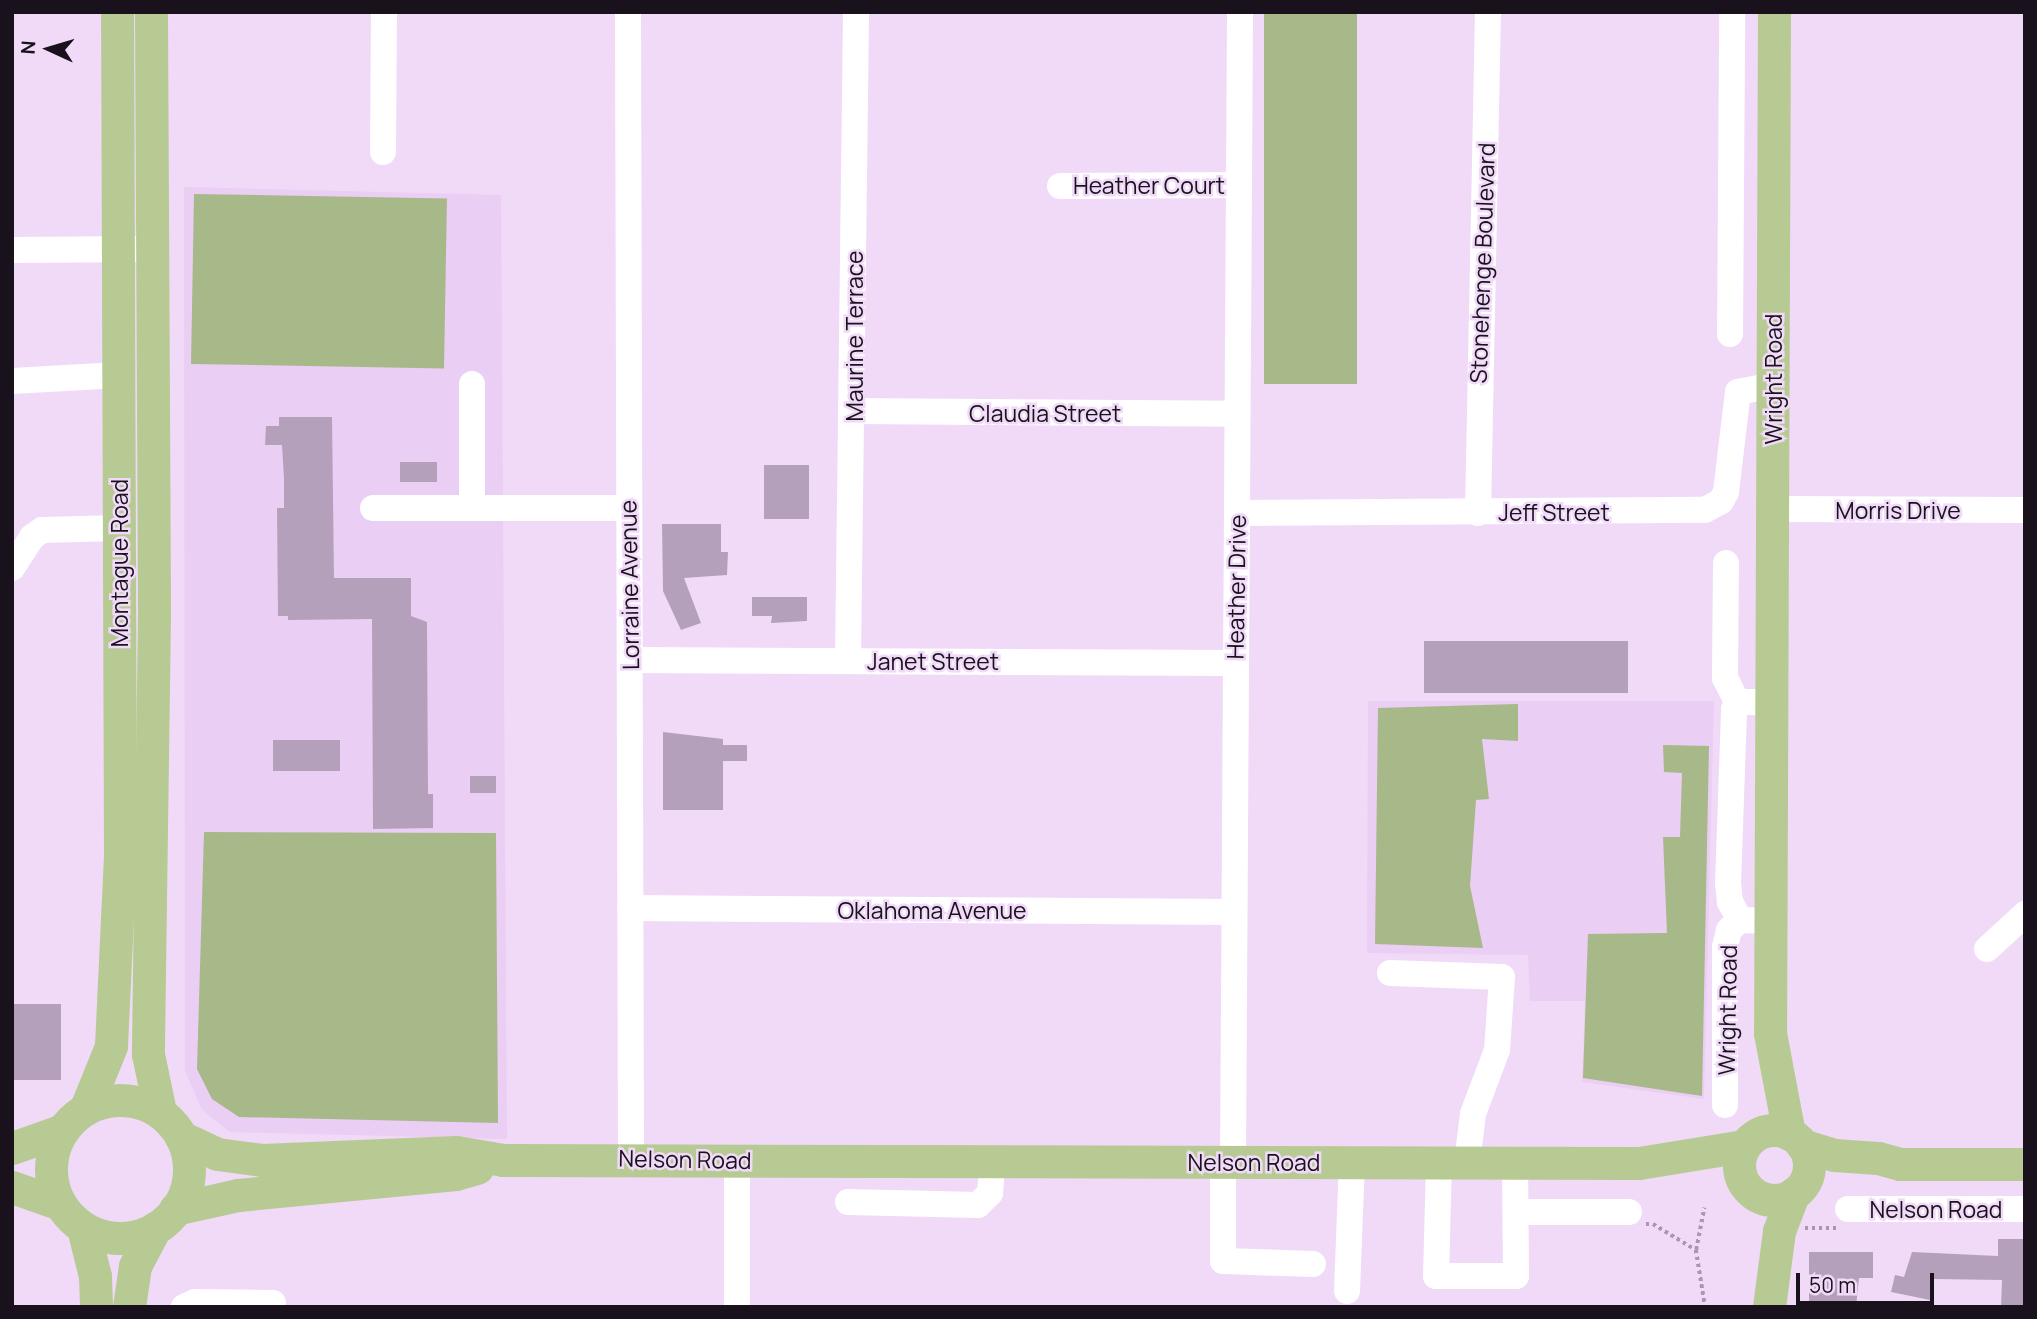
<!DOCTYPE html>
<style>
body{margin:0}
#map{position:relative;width:2037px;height:1319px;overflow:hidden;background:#f0daf8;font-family:Manrope,sans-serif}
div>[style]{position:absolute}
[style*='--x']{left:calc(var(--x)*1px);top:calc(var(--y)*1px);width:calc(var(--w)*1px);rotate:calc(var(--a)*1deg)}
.built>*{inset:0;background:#eacef3}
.green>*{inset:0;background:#a7b889;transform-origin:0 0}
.building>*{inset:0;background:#b5a0bc;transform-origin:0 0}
.path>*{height:3.5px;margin-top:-1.75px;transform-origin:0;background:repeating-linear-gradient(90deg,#a897ae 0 3.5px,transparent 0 7px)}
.minor>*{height:26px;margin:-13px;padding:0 13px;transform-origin:13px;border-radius:13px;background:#fff}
.major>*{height:33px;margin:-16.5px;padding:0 16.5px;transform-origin:16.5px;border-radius:16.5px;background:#b8ca93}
.major>.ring{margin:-16.5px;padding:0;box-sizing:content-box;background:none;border:33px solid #b8ca93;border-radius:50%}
span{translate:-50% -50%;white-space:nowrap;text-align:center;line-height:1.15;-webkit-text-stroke:5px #f0daf8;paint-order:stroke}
.street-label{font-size:23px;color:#19121c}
.frame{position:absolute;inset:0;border:14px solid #19121c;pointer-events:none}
.north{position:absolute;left:14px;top:14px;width:70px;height:70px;-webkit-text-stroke:5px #f0daf8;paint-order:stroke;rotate:274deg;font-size:19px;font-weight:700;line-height:28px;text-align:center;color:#19121c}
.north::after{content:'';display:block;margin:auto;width:24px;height:32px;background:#19121c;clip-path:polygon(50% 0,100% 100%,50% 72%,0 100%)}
.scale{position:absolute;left:1796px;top:1273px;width:138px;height:32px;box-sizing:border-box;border:4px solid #19121c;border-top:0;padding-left:9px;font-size:21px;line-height:24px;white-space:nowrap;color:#19121c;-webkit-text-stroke:5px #f0daf8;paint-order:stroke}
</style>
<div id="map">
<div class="built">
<div style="clip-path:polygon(184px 187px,501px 195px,507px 1139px,230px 1132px,202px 1110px,185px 1071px)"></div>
<div style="clip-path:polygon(1368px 701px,1714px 701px,1704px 1099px,1582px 1082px,1585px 1001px,1530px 1001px,1528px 955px,1367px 953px)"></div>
</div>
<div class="green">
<div style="left:1264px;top:12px;width:93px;height:372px"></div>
<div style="left:194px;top:194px;width:253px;height:170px;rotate:1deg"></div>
<div style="clip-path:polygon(1518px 704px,1518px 741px,1482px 739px,1489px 799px,1476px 800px,1470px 886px,1483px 948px,1375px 944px,1378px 708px)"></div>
<div style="clip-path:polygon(1663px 745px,1709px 746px,1702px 1096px,1583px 1078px,1588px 934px,1667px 933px,1663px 837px,1680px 837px,1682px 773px,1664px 772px)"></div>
<div style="clip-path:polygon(204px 832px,496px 833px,498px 1123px,239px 1117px,212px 1099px,197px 1069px)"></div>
</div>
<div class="building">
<div style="clip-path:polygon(279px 417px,332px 417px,334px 578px,411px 578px,411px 616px,427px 622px,428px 794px,433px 794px,433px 828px,373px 829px,372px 619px,288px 620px,288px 616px,278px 616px,277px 508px,284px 508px,284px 479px,282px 445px,265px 445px,266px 426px,279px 426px)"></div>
<div style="left:400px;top:462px;width:37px;height:20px"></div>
<div style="left:764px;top:465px;width:45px;height:54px"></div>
<div style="clip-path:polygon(662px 524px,721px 524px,721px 552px,728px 552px,727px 575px,684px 578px,701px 623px,681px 630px,663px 591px)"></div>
<div style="clip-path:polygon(752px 597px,807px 597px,807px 621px,771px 623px,772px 616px,752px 616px)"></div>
<div style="left:1424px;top:641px;width:204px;height:52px"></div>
<div style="clip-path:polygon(663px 732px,723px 739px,723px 745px,747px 745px,747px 761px,723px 761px,723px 810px,663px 810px)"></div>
<div style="left:273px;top:740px;width:67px;height:31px"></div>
<div style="left:470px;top:776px;width:26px;height:17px"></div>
<div style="left:12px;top:1004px;width:49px;height:76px"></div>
<div style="clip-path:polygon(1998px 1239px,2025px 1239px,2025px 1307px,2001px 1307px,2002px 1280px,1934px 1279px,1930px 1300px,1891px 1292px,1895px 1275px,1904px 1277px,1912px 1252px,1998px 1256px)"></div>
<div style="clip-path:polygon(1809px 1252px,1873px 1252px,1873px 1278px,1859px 1278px,1856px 1307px,1809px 1307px)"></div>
</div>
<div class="path">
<div style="--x:1646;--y:1224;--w:7;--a:0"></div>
<div style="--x:1653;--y:1224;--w:50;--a:31.2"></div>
<div style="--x:1696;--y:1250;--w:56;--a:80.7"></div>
<div style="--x:1805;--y:1228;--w:31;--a:0"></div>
<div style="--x:1696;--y:1250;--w:43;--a:-79.2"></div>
</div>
<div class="minor">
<div style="--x:628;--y:12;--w:1145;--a:89.85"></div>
<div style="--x:383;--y:152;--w:140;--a:-89.6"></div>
<div style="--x:1060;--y:186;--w:178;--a:-0.3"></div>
<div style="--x:12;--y:250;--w:140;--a:-0.4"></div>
<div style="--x:1730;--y:334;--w:322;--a:-89.6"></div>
<div style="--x:12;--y:381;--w:107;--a:-3.2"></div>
<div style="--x:853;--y:411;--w:384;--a:0.4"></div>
<div style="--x:373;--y:508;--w:255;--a:0"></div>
<div style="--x:472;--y:508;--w:124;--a:-90"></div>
<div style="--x:1772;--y:509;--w:253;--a:0.2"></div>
<div style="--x:1237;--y:513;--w:468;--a:-0.4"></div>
<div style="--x:1705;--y:510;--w:18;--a:-29"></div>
<div style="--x:1721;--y:501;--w:10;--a:-61"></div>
<div style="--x:1726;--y:492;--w:101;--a:-83.2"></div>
<div style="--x:1738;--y:392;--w:36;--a:-11"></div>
<div style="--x:1478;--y:513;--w:501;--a:-88.86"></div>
<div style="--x:1726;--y:563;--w:115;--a:90.5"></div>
<div style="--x:1725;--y:678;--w:27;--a:63"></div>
<div style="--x:12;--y:568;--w:37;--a:-57"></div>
<div style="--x:32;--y:537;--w:12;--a:-35"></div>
<div style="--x:42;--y:530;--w:77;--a:-1.5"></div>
<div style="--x:631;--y:660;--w:604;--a:0.28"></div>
<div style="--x:848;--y:660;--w:648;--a:-89.29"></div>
<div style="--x:630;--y:908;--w:604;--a:0.38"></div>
<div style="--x:1769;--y:921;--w:29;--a:-178"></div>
<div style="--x:1740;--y:920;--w:21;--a:-119"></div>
<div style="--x:1730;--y:902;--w:18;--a:-96"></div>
<div style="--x:1728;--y:884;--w:175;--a:-88"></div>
<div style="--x:1734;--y:709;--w:8;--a:-67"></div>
<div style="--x:1737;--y:702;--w:35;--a:0"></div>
<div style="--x:1987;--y:949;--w:52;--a:-42.6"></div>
<div style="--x:1390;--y:973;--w:112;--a:2"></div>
<div style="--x:1502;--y:977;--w:73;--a:93.9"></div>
<div style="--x:1497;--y:1050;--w:68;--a:110.6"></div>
<div style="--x:1473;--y:1114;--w:48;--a:97.1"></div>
<div style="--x:1725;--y:1105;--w:158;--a:-90"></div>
<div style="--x:1725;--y:947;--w:17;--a:-77"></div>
<div style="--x:1729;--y:930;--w:15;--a:-42"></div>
<div style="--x:1223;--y:1162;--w:99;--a:90"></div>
<div style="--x:1223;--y:1261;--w:90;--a:1.9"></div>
<div style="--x:1233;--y:1162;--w:1150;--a:-89.65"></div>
<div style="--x:1439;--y:1162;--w:114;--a:91.5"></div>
<div style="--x:1436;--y:1276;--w:80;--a:0"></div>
<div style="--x:1516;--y:1276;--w:113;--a:-90.5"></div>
<div style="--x:848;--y:1202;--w:130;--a:1.3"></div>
<div style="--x:978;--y:1205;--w:17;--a:-45"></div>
<div style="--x:990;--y:1193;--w:32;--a:-85"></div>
<div style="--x:1848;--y:1209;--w:177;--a:0"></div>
<div style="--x:1516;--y:1212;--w:113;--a:0"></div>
<div style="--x:1347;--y:1291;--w:129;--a:-87.8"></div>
<div style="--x:184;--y:1307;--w:12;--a:-24"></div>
<div style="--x:195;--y:1302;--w:78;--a:0.7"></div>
<div style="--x:737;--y:1307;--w:148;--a:-90"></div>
</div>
<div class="major">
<div style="--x:151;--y:12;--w:603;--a:89.71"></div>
<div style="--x:154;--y:615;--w:439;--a:90.8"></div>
<div style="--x:148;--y:1054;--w:59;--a:78.3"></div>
<div style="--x:1774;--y:12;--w:1021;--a:90.22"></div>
<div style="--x:1770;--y:1033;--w:103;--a:79.3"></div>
<div class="ring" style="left:51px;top:1100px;width:105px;height:105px"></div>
<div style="--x:86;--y:1108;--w:67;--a:-68"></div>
<div style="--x:111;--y:1046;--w:192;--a:-87.3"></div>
<div style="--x:120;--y:854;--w:842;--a:-90.2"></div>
<div class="ring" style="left:1739px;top:1130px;width:37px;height:37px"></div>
<div style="--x:181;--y:1137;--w:40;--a:25"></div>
<div style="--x:217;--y:1154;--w:45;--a:7.6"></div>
<div style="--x:262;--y:1160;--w:194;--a:-2.4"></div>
<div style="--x:456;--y:1152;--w:48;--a:9.7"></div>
<div style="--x:503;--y:1160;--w:1136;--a:0.15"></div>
<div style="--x:1639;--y:1163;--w:106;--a:-9.2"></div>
<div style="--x:1802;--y:1145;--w:34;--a:17"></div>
<div style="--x:1834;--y:1155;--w:44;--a:3.9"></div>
<div style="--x:1878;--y:1158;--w:23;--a:15"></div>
<div style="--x:1900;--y:1164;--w:125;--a:0"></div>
<div style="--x:12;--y:1148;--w:54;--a:-19.4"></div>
<div style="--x:12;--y:1187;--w:51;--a:19.5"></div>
<div style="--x:175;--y:1209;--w:65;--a:-12.5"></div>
<div style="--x:238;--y:1195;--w:219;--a:-5.5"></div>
<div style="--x:456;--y:1174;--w:22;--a:-16"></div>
<div style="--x:83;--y:1228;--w:49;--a:76"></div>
<div style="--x:95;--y:1276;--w:31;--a:88"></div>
<div style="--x:129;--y:1307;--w:41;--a:-81.7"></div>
<div style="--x:135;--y:1266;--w:43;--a:-62.2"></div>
<div style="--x:1769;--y:1307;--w:77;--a:-82.5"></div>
<div style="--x:1779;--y:1231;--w:40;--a:-69"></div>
</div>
<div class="street-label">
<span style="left:1149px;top:185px">Heather Court</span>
<span style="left:1482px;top:263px;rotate:-88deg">Stonehenge Boulevard</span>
<span style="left:854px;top:336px;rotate:-90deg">Maurine Terrace</span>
<span style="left:1773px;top:379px;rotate:-90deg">Wright Road</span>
<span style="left:1045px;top:413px">Claudia Street</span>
<span style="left:1898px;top:510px">Morris Drive</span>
<span style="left:1554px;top:512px">Jeff Street</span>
<span style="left:119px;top:563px;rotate:-90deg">Montague Road</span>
<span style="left:629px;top:585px;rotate:-91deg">Lorraine Avenue</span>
<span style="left:1236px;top:587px;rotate:-89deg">Heather Drive</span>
<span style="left:933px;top:661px">Janet Street</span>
<span style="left:932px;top:910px">Oklahoma Avenue</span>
<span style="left:1727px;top:1010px;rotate:-89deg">Wright Road</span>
<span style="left:685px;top:1159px;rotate:1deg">Nelson Road</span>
<span style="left:1254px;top:1162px">Nelson Road</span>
<span style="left:1936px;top:1209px">Nelson Road</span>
</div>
<div class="frame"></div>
<div class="north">N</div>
<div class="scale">50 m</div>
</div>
